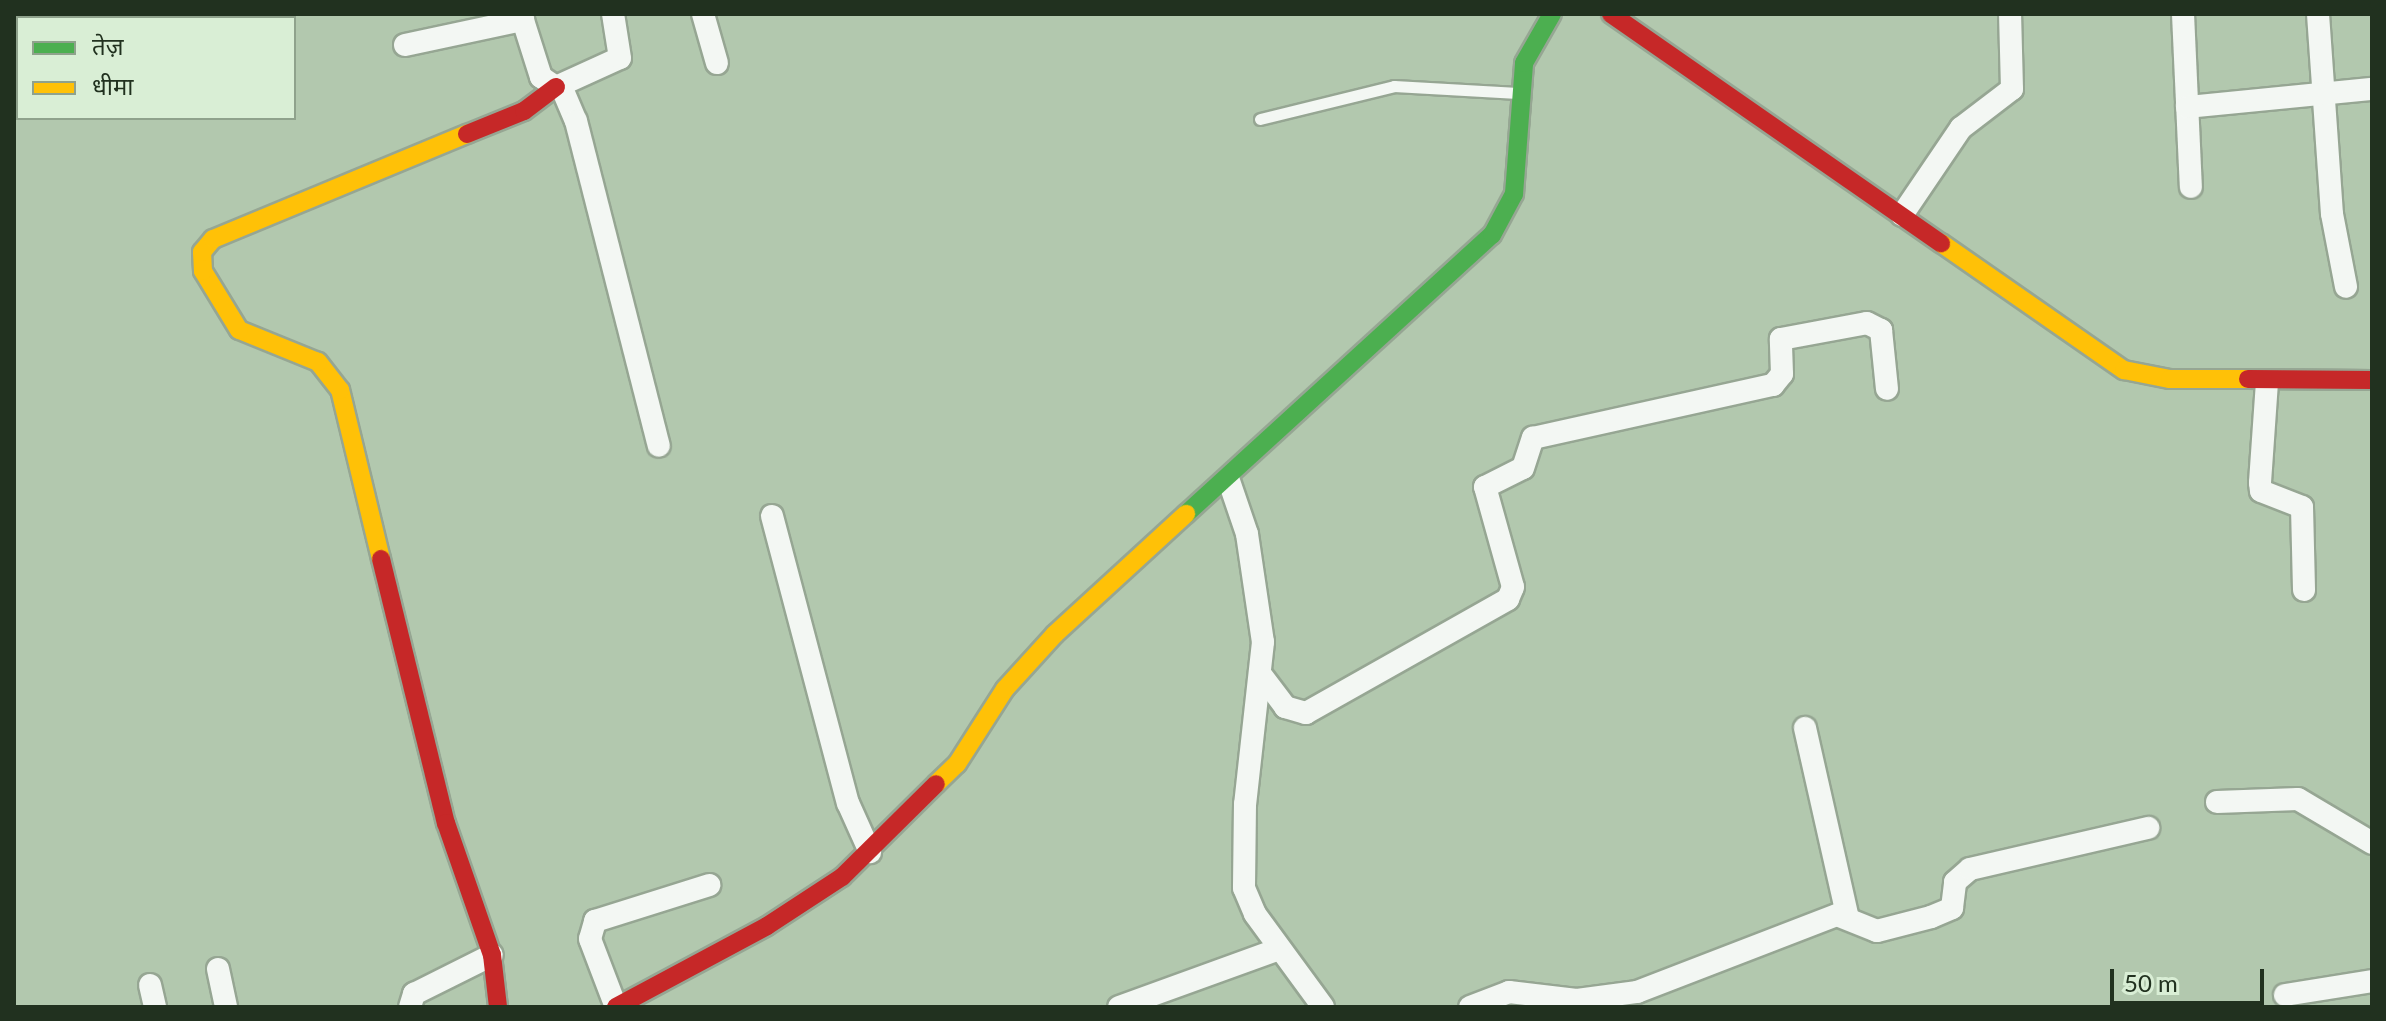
<!DOCTYPE html>
<meta charset="utf-8">
<style>
body{margin:0}
#map{position:relative;width:2386px;height:1021px;overflow:hidden;background:#b2c8ae;font-family:Lato,"Noto Sans Devanagari",sans-serif}
div>[style]{position:absolute}
[style*='--x']{left:calc(var(--x)*1px);top:calc(var(--y)*1px);width:calc(var(--w)*1px);rotate:calc(var(--a)*1deg)}
.roads{filter:drop-shadow(2px 0 #96a693) drop-shadow(-2px 0 #96a693) drop-shadow(0 2px #96a693) drop-shadow(0 -2px #96a693)}
.lane>*{height:11px;margin:-5.5px;padding:0 5.5px;transform-origin:5.5px;border-radius:5.5px;background:#f3f7f3}
.street>*{height:22px;margin:-11px;padding:0 11px;transform-origin:11px;border-radius:11px;background:#f3f7f3}
.fast>*{height:18px;margin:-9px;padding:0 9px;transform-origin:9px;border-radius:9px;background:#4caf50}
.slow>*{height:18px;margin:-9px;padding:0 9px;transform-origin:9px;border-radius:9px;background:#ffc107}
.jam>*{height:18px;margin:-9px;padding:0 9px;transform-origin:9px;border-radius:9px;background:#c62828}
span{translate:-50% -50%;white-space:nowrap;text-align:center;line-height:1.15;-webkit-text-stroke:6px #d9eed5;paint-order:stroke}
.frame{position:absolute;inset:0;border:16px solid #21311f;pointer-events:none}
.legend{position:absolute;left:16px;top:16px;width:280px;height:104px;box-sizing:border-box;background:#d9eed5;border:2px solid #8fa28c;margin:0;padding:10px 14px;list-style:none;font-size:24px;color:#21311f}
.legend li{display:flex;align-items:center;gap:16px;height:40px}
.legend b{width:40px;border:2px solid #8fa28c}
.scale{position:absolute;left:2110px;top:969px;width:154px;height:36px;box-sizing:border-box;border:4px solid #21311f;border-top:0;padding-left:10px;font-size:24px;line-height:28px;white-space:nowrap;color:#21311f;-webkit-text-stroke:6px #d9eed5;paint-order:stroke}
</style>
<div id="map">
<div class="roads">
<div class="lane">
<div style="--x:1260;--y:119;--w:138;--a:-13.8"></div>
<div style="--x:1394;--y:86;--w:124;--a:3.2"></div>
</div>
<div class="street">
<div style="--x:521;--y:14;--w:66;--a:72.4"></div>
<div style="--x:541;--y:77;--w:18;--a:34"></div>
<div style="--x:556;--y:87;--w:70;--a:-24.4"></div>
<div style="--x:620;--y:58;--w:45;--a:-99"></div>
<div style="--x:703;--y:14;--w:51;--a:74.1"></div>
<div style="--x:2183;--y:14;--w:173;--a:87.4"></div>
<div style="--x:2318;--y:14;--w:200;--a:86"></div>
<div style="--x:2332;--y:214;--w:74;--a:79.1"></div>
<div style="--x:405;--y:45;--w:121;--a:-12"></div>
<div style="--x:561;--y:86;--w:38;--a:67"></div>
<div style="--x:576;--y:121;--w:335;--a:75.7"></div>
<div style="--x:2187;--y:107;--w:186;--a:-5.6"></div>
<div style="--x:1902;--y:215;--w:105;--a:-55.9"></div>
<div style="--x:1961;--y:128;--w:64;--a:-37.4"></div>
<div style="--x:2012;--y:89;--w:75;--a:-91.5"></div>
<div style="--x:2267;--y:382;--w:101;--a:94"></div>
<div style="--x:2260;--y:483;--w:8;--a:83"></div>
<div style="--x:2261;--y:491;--w:44;--a:21.3"></div>
<div style="--x:2302;--y:507;--w:83;--a:88.6"></div>
<div style="--x:1229;--y:481;--w:56;--a:71.2"></div>
<div style="--x:1247;--y:534;--w:109;--a:81.6"></div>
<div style="--x:1263;--y:642;--w:163;--a:96.3"></div>
<div style="--x:1245;--y:804;--w:84;--a:90.7"></div>
<div style="--x:1244;--y:888;--w:28;--a:67"></div>
<div style="--x:1255;--y:914;--w:115;--a:53.8"></div>
<div style="--x:772;--y:516;--w:297;--a:75.2"></div>
<div style="--x:848;--y:803;--w:54;--a:65.8"></div>
<div style="--x:1262;--y:676;--w:39;--a:53"></div>
<div style="--x:1285;--y:707;--w:22;--a:16"></div>
<div style="--x:1306;--y:713;--w:232;--a:-29.4"></div>
<div style="--x:1508;--y:599;--w:13;--a:-67"></div>
<div style="--x:1513;--y:587;--w:104;--a:-105.6"></div>
<div style="--x:1485;--y:487;--w:42;--a:-26.6"></div>
<div style="--x:1523;--y:468;--w:32;--a:-72"></div>
<div style="--x:1533;--y:438;--w:246;--a:-12.5"></div>
<div style="--x:1773;--y:385;--w:14;--a:-51"></div>
<div style="--x:1782;--y:374;--w:35;--a:-92"></div>
<div style="--x:1781;--y:339;--w:87;--a:-10.5"></div>
<div style="--x:1867;--y:323;--w:16;--a:27"></div>
<div style="--x:1881;--y:330;--w:59;--a:84.2"></div>
<div style="--x:1805;--y:728;--w:192;--a:77.3"></div>
<div style="--x:2217;--y:802;--w:81;--a:-2.1"></div>
<div style="--x:2298;--y:799;--w:86;--a:30.7"></div>
<div style="--x:218;--y:969;--w:39;--a:78"></div>
<div style="--x:150;--y:985;--w:23;--a:77"></div>
<div style="--x:2285;--y:995;--w:88;--a:-9.1"></div>
<div style="--x:410;--y:1007;--w:14;--a:-73"></div>
<div style="--x:414;--y:994;--w:87;--a:-26.6"></div>
<div style="--x:616;--y:1007;--w:73;--a:-110.9"></div>
<div style="--x:590;--y:939;--w:19;--a:-74"></div>
<div style="--x:595;--y:921;--w:120;--a:-17.5"></div>
<div style="--x:1119;--y:1007;--w:170;--a:-19.9"></div>
<div style="--x:1470;--y:1007;--w:42;--a:-21"></div>
<div style="--x:1509;--y:992;--w:68;--a:6.7"></div>
<div style="--x:1577;--y:1000;--w:61;--a:-7.6"></div>
<div style="--x:1637;--y:992;--w:214;--a:-21.1"></div>
<div style="--x:1837;--y:915;--w:43;--a:21.8"></div>
<div style="--x:1877;--y:931;--w:56;--a:-14.5"></div>
<div style="--x:1931;--y:917;--w:23;--a:-23"></div>
<div style="--x:1952;--y:908;--w:26;--a:-83"></div>
<div style="--x:1955;--y:882;--w:20;--a:-41"></div>
<div style="--x:1970;--y:869;--w:183;--a:-13"></div>
</div>
<div class="fast">
<div style="--x:1186;--y:514;--w:414;--a:-42.4"></div>
<div style="--x:1492;--y:235;--w:47;--a:-61.8"></div>
<div style="--x:1514;--y:194;--w:131;--a:-85.6"></div>
<div style="--x:1524;--y:63;--w:56;--a:-60.3"></div>
</div>
<div class="slow">
<div style="--x:1941;--y:243;--w:223;--a:34.8"></div>
<div style="--x:2124;--y:370;--w:47;--a:11.1"></div>
<div style="--x:2170;--y:379;--w:78;--a:0"></div>
<div style="--x:381;--y:559;--w:174;--a:-103.6"></div>
<div style="--x:340;--y:390;--w:36;--a:-128"></div>
<div style="--x:318;--y:362;--w:85;--a:-157.9"></div>
<div style="--x:239;--y:330;--w:69;--a:-121.4"></div>
<div style="--x:203;--y:271;--w:19;--a:-93"></div>
<div style="--x:202;--y:252;--w:17;--a:-50"></div>
<div style="--x:213;--y:239;--w:275;--a:-22.5"></div>
<div style="--x:936;--y:784;--w:29;--a:-44"></div>
<div style="--x:957;--y:764;--w:89;--a:-57.4"></div>
<div style="--x:1005;--y:689;--w:74;--a:-47.7"></div>
<div style="--x:1055;--y:634;--w:178;--a:-42.5"></div>
</div>
<div class="jam">
<div style="--x:1611;--y:14;--w:402;--a:34.8"></div>
<div style="--x:467;--y:134;--w:61;--a:-22"></div>
<div style="--x:524;--y:111;--w:40;--a:-37"></div>
<div style="--x:2248;--y:379;--w:124;--a:0.5"></div>
<div style="--x:381;--y:559;--w:272;--a:76.2"></div>
<div style="--x:446;--y:823;--w:140;--a:70.8"></div>
<div style="--x:492;--y:955;--w:52;--a:83.4"></div>
<div style="--x:616;--y:1007;--w:171;--a:-28.2"></div>
<div style="--x:767;--y:926;--w:90;--a:-33.2"></div>
<div style="--x:842;--y:877;--w:132;--a:-44.7"></div>
</div>
</div>
<div class="frame"></div>
<ul class="legend">
<li><b style="height:10px;background:#4caf50"></b>तेज़</li>
<li><b style="height:10px;background:#ffc107"></b>धीमा</li>
</ul>
<div class="scale">50 m</div>
</div>
